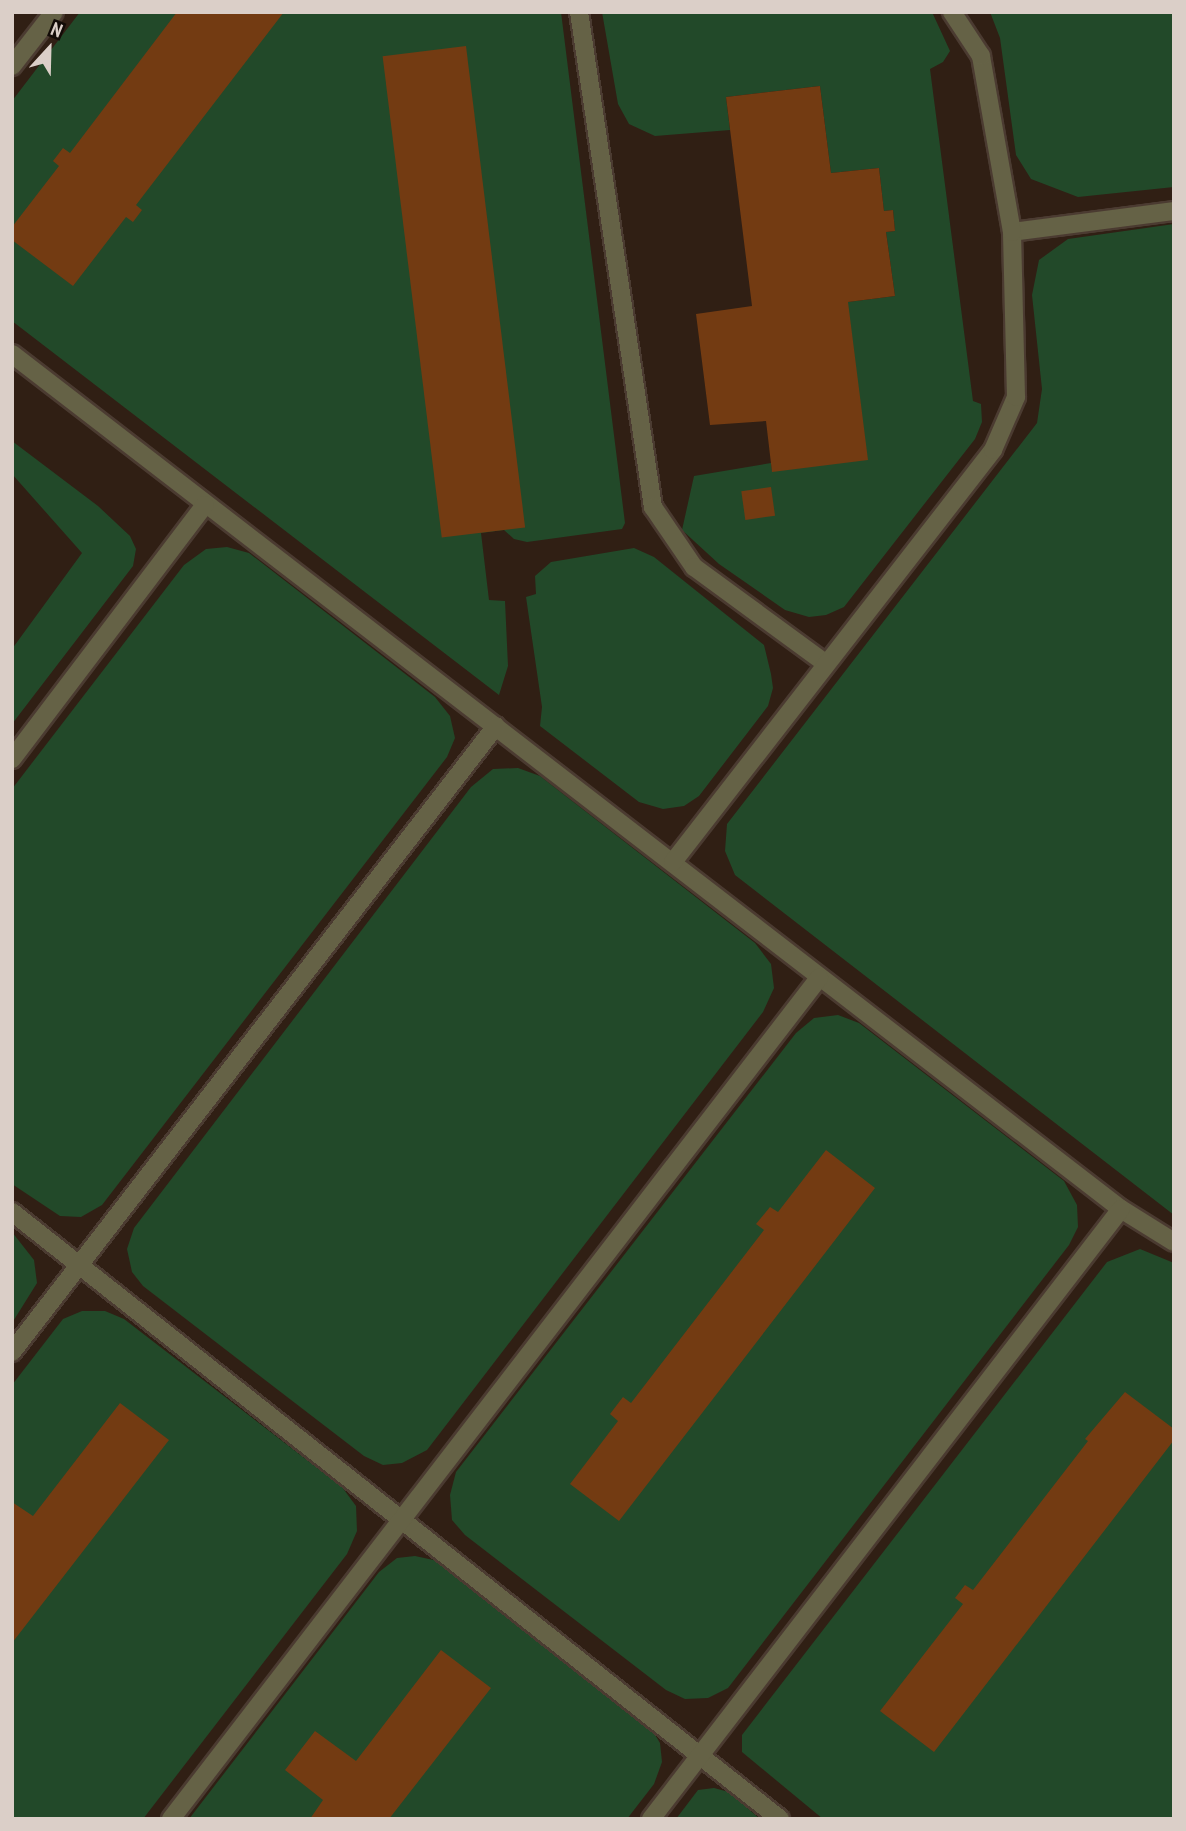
<!DOCTYPE html>
<style>
body{margin:0}
#map{position:relative;width:1186px;height:1831px;overflow:hidden;background:#301f14;font-family:"PT Sans Narrow",sans-serif}
div>[style]{position:absolute}
[style*='--x']{left:calc(var(--x)*1px);top:calc(var(--y)*1px);width:calc(var(--w)*1px);rotate:calc(var(--a)*1deg)}
.green>*{inset:0;background:#224929}
.building>*{inset:0;background:#733b12;transform-origin:0 0}
.roads{filter:drop-shadow(2px 0 #4b3b31) drop-shadow(-2px 0 #4b3b31) drop-shadow(0 2px #4b3b31) drop-shadow(0 -2px #4b3b31)}
.minor>*{height:18px;margin:-9px;padding:0 9px;transform-origin:9px;border-radius:9px;background:#656246}
span{translate:-50% -50%;white-space:nowrap;text-align:center;line-height:1.15;-webkit-text-stroke:7px #120b07;paint-order:stroke}
.frame{position:absolute;inset:0;border:14px solid #dbcfc8;pointer-events:none}
.north{position:absolute;left:14px;top:14px;width:70px;height:70px;-webkit-text-stroke:5px #120b07;paint-order:stroke;rotate:22deg;font-size:19px;font-weight:700;line-height:28px;text-align:center;color:#dbcfc8}
.north::after{content:'';display:block;margin:auto;width:24px;height:32px;background:#dbcfc8;clip-path:polygon(50% 0,100% 100%,50% 72%,0 100%)}
</style>
<div id="map">
<div class="green">
<div style="clip-path:polygon(80px 12px,561px 12px,625px 523px,622px 529px,527px 542px,514px 539px,504px 530px,481px 533px,489px 600px,505px 601px,508px 666px,499px 695px,12px 321px,12px 101px)"></div>
<div style="clip-path:polygon(602px 12px,932px 12px,950px 51px,943px 62px,930px 69px,973px 401px,981px 404px,982px 422px,975px 439px,844px 607px,826px 615px,809px 617px,785px 610px,719px 564px,682px 530px,694px 476px,771px 463px,772px 471px,848px 302px,895px 296px,886px 232px,895px 231px,893px 210px,884px 211px,879px 168px,831px 173px,820px 86px,726px 97px,730px 130px,655px 136px,629px 124px,618px 104px)"></div>
<div style="clip-path:polygon(990px 12px,1174px 12px,1174px 187px,1078px 197px,1031px 179px,1016px 155px,1000px 38px)"></div>
<div style="clip-path:polygon(1174px 224px,1174px 1215px,735px 875px,725px 851px,727px 824px,1037px 423px,1042px 389px,1032px 295px,1039px 260px,1068px 239px)"></div>
<div style="clip-path:polygon(12px 441px,98px 506px,130px 536px,136px 549px,133px 566px,12px 724px,12px 649px,82px 553px,12px 474px)"></div>
<div style="clip-path:polygon(227px 547px,249px 553px,435px 697px,450px 716px,455px 738px,447px 757px,102px 1205px,81px 1217px,60px 1216px,12px 1184px,12px 789px,184px 565px,206px 549px)"></div>
<div style="clip-path:polygon(634px 548px,654px 557px,764px 645px,771px 674px,773px 688px,768px 706px,699px 796px,684px 806px,663px 809px,639px 802px,540px 726px,542px 707px,526px 597px,536px 594px,535px 576px,551px 562px)"></div>
<div style="clip-path:polygon(518px 768px,540px 776px,755px 943px,771px 964px,774px 988px,763px 1012px,427px 1450px,402px 1463px,383px 1465px,364px 1456px,143px 1286px,132px 1272px,127px 1249px,134px 1228px,471px 787px,493px 769px)"></div>
<div style="clip-path:polygon(838px 1015px,859px 1023px,1064px 1181px,1077px 1205px,1078px 1227px,1069px 1245px,728px 1688px,708px 1698px,685px 1699px,666px 1690px,465px 1535px,452px 1520px,450px 1495px,456px 1472px,796px 1033px,814px 1018px)"></div>
<div style="clip-path:polygon(12px 1232px,34px 1260px,37px 1283px,12px 1323px)"></div>
<div style="clip-path:polygon(1140px 1249px,1174px 1263px,1174px 1819px,823px 1819px,742px 1752px,742px 1735px,1107px 1262px)"></div>
<div style="clip-path:polygon(82px 1311px,105px 1311px,124px 1319px,342px 1487px,356px 1506px,357px 1531px,347px 1554px,143px 1819px,12px 1819px,12px 1385px,63px 1319px)"></div>
<div style="clip-path:polygon(415px 1556px,438px 1561px,648px 1723px,660px 1743px,662px 1762px,654px 1784px,627px 1819px,189px 1819px,379px 1572px,397px 1558px)"></div>
<div style="clip-path:polygon(714px 1788px,729px 1792px,760px 1819px,676px 1819px,698px 1790px)"></div>
</div>
<div class="building">
<div style="clip-path:polygon(177px 12px,284px 12px,136px 205px,142px 210px,133px 222px,126px 217px,73px 286px,12px 240px,12px 227px,59px 166px,53px 161px,63px 148px,70px 153px)"></div>
<div style="left:466px;top:46px;width:485px;height:84px;rotate:83deg"></div>
<div style="clip-path:polygon(820px 86px,831px 173px,879px 168px,884px 211px,893px 210px,895px 231px,886px 232px,895px 296px,848px 302px,868px 460px,772px 472px,766px 421px,710px 425px,696px 314px,752px 306px,726px 97px)"></div>
<div style="left:771px;top:487px;width:29px;height:30px;rotate:82deg"></div>
<div style="clip-path:polygon(826px 1150px,875px 1188px,619px 1521px,570px 1484px,618px 1421px,610px 1414px,623px 1397px,631px 1403px,764px 1230px,756px 1224px,770px 1207px,778px 1212px)"></div>
<div style="clip-path:polygon(1125px 1392px,1174px 1429px,1174px 1440px,934px 1752px,880px 1711px,963px 1604px,955px 1598px,965px 1585px,973px 1590px,1088px 1441px,1085px 1439px)"></div>
<div style="clip-path:polygon(120px 1403px,169px 1440px,12px 1643px,12px 1502px,33px 1516px)"></div>
<div style="clip-path:polygon(441px 1650px,491px 1688px,389px 1819px,310px 1819px,323px 1800px,285px 1770px,315px 1731px,356px 1761px)"></div>
</div>
<div class="roads">
<div class="minor">
<div style="--x:579;--y:12;--w:501;--a:81.5"></div>
<div style="--x:653;--y:507;--w:73;--a:55.7"></div>
<div style="--x:694;--y:567;--w:162;--a:36.2"></div>
<div style="--x:12;--y:66;--w:68;--a:-52.1"></div>
<div style="--x:1012;--y:232;--w:163;--a:-7.4"></div>
<div style="--x:12;--y:354;--w:1400;--a:37.63"></div>
<div style="--x:1121;--y:1209;--w:62;--a:31.9"></div>
<div style="--x:12;--y:759;--w:319;--a:-52.8"></div>
<div style="--x:673;--y:862;--w:522;--a:-52.16"></div>
<div style="--x:993;--y:450;--w:58;--a:-66.5"></div>
<div style="--x:1016;--y:397;--w:165;--a:-91.4"></div>
<div style="--x:1012;--y:232;--w:179;--a:-100"></div>
<div style="--x:981;--y:56;--w:53;--a:-123.4"></div>
<div style="--x:12;--y:1212;--w:979;--a:38.32"></div>
<div style="--x:12;--y:1352;--w:791;--a:-52.29"></div>
<div style="--x:171;--y:1819;--w:1062;--a:-52.39"></div>
<div style="--x:651;--y:1819;--w:770;--a:-52.39"></div>
</div>
</div>
<div class="frame"></div>
<div class="north">N</div>
</div>
